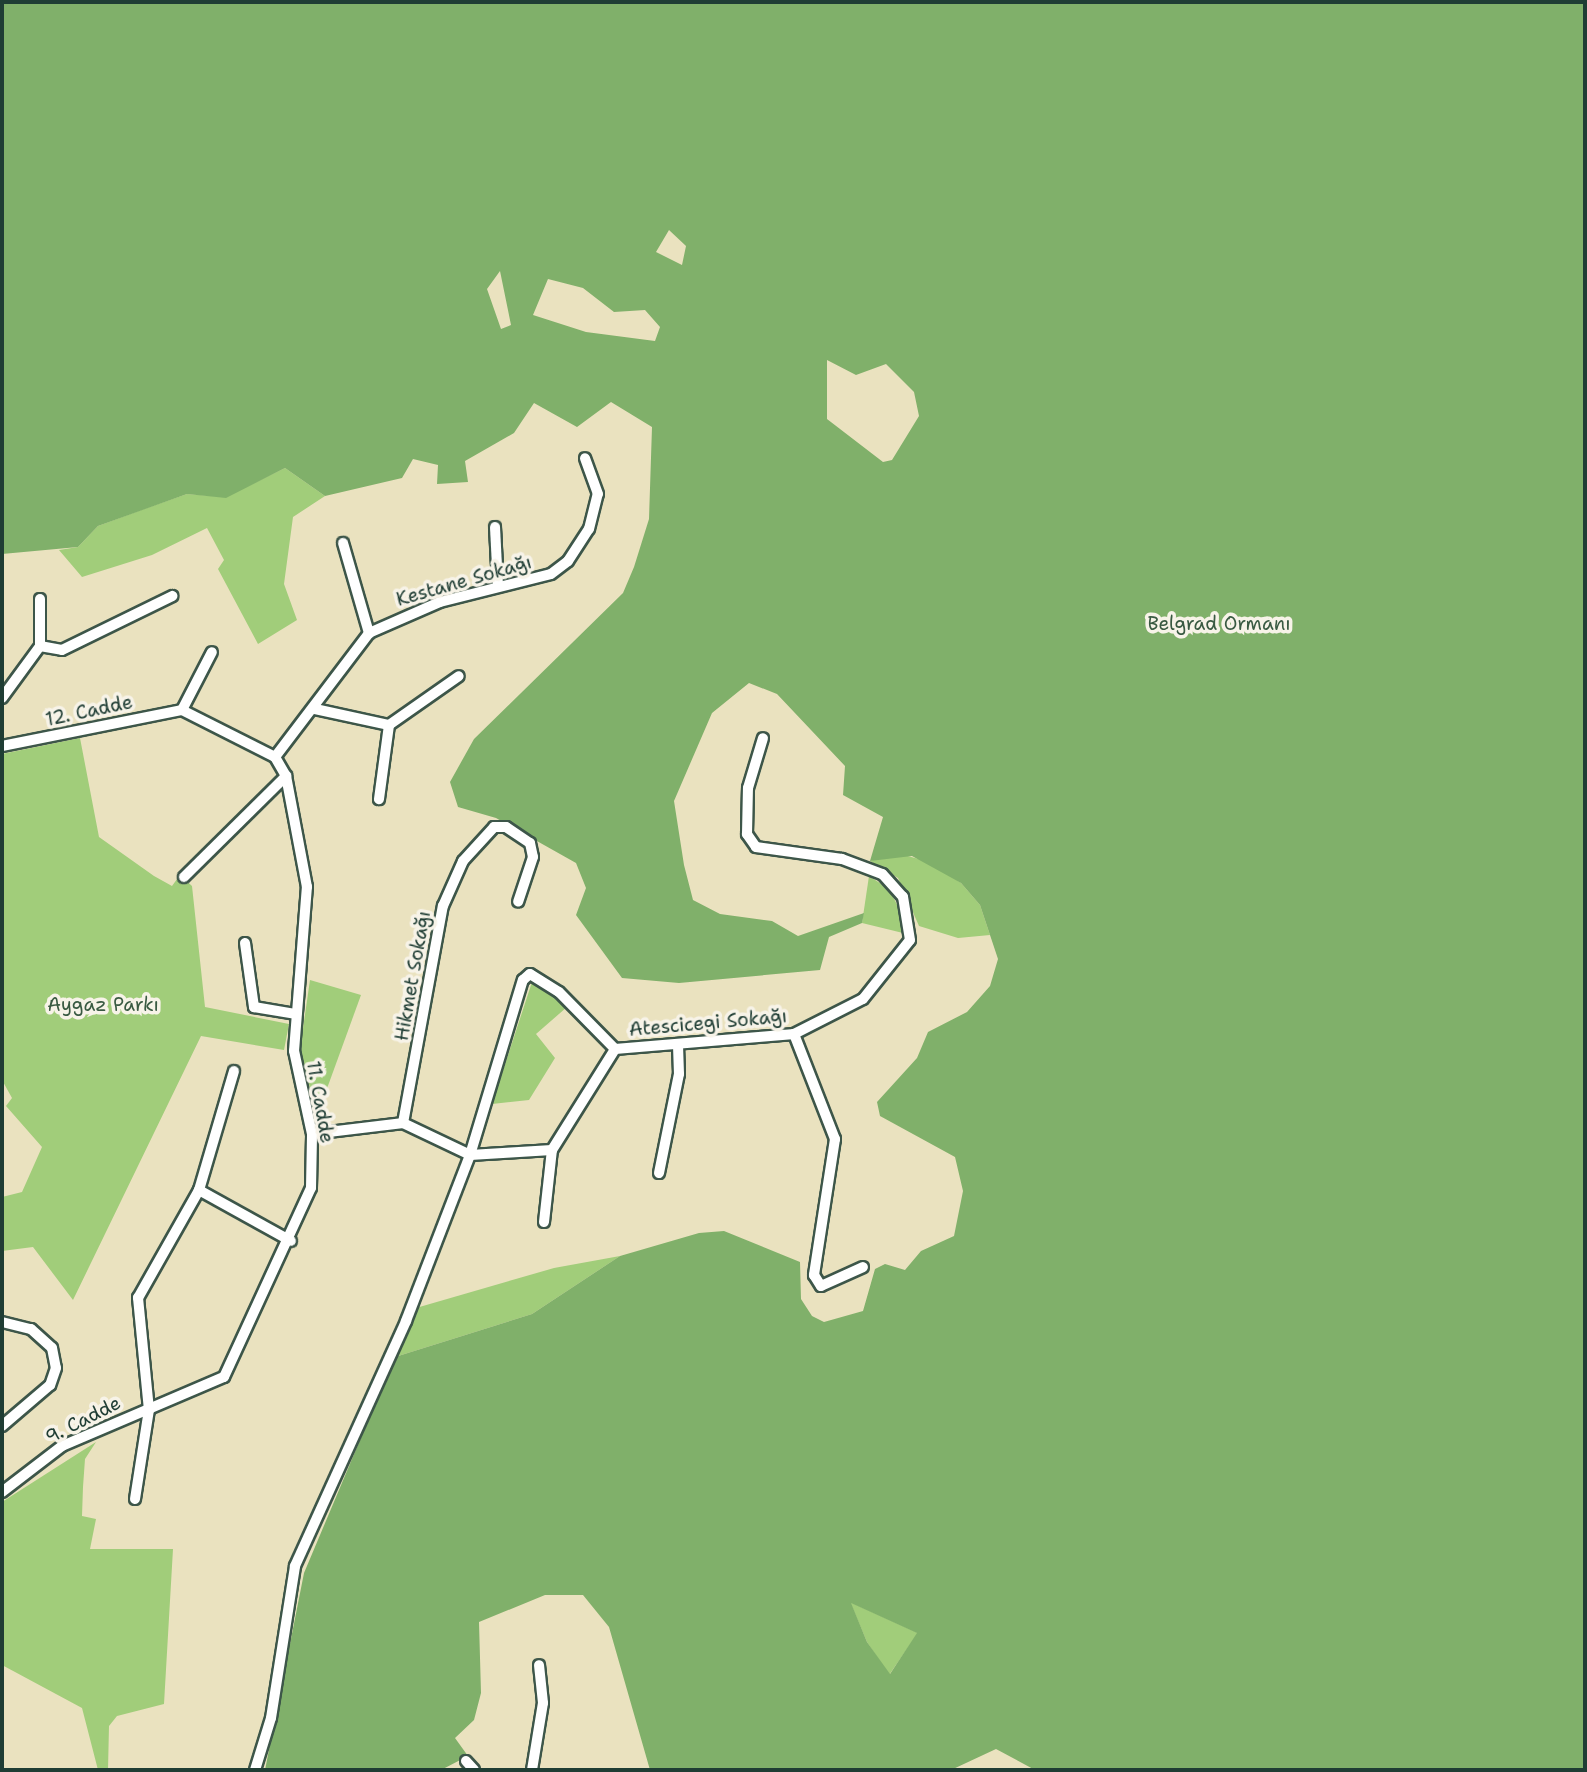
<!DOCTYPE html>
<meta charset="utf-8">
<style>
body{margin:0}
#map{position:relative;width:1587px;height:1772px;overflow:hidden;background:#eae2bf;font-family:"Shantell Sans",sans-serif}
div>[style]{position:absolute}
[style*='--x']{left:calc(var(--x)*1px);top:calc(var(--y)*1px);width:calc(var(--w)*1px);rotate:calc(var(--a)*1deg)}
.green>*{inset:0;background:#a1cd7a}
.forest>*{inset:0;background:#80b06a}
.roads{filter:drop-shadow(2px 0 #3d5649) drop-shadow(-2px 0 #3d5649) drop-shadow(0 2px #3d5649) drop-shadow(0 -2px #3d5649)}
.minor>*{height:10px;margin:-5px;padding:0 5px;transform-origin:5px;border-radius:5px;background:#fff}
span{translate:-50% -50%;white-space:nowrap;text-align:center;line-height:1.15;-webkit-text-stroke:7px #f7f3e8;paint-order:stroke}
.street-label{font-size:19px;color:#1f3d34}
.park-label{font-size:19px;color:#395a42}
.frame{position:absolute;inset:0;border:4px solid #1f3d34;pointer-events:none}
</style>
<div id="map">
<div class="green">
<div style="clip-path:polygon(285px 468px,325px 496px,293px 517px,284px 584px,297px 620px,258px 644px,218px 569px,224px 560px,207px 528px,152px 555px,82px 577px,59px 550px,78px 547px,98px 526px,144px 509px,187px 494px,226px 497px)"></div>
<div style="clip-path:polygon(80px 738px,99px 837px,154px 876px,172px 886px,180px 875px,192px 886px,205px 1007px,289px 1024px,284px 1050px,201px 1036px,73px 1300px,33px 1247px,2px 1251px,2px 1197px,22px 1192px,42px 1147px,6px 1106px,12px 1098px,2px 1080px,2px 754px)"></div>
<div style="clip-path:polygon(897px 853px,933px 863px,961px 883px,980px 905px,990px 935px,958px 938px,919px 926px,898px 878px,870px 861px)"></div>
<div style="clip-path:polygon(869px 876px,889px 889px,906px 922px,903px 933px,862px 923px)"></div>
<div style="clip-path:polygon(310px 980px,361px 995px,317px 1116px,300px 1049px)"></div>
<div style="clip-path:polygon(532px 982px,567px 1007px,536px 1034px,555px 1058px,529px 1100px,492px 1104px)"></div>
<div style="clip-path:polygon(620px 1256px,532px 1314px,395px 1357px,416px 1308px,554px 1268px)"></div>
<div style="clip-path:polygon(96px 1442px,85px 1459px,83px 1487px,82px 1516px,96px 1519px,90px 1549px,173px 1549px,164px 1704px,117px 1716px,109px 1726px,108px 1770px,98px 1770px,82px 1708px,2px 1665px,2px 1502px)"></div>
<div style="clip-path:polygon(850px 1602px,918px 1633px,889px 1675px,867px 1642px)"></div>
</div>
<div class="forest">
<div style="clip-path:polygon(evenodd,2px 2px,1585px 2px,1585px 1770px,1035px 1770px,996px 1749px,951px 1770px,650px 1770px,609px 1627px,583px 1595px,545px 1595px,479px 1622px,481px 1693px,474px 1720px,455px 1738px,468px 1756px,441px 1770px,265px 1770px,304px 1573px,395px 1357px,532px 1314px,620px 1256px,699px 1233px,724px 1231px,800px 1262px,801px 1299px,812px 1316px,824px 1322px,863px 1311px,875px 1269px,885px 1264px,905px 1270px,921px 1251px,954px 1236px,963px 1191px,955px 1157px,880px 1116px,877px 1102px,917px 1058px,928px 1032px,967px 1012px,990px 986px,998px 959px,980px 905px,961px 883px,912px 856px,870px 861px,883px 817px,843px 795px,845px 766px,777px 694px,749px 683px,712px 713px,674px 801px,684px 865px,693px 900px,720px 914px,772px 921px,798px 936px,864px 913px,862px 923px,829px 937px,820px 970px,679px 983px,622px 978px,576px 915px,586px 888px,576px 863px,496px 818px,458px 807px,450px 782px,474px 739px,623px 593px,634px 567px,649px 519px,652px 427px,611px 402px,577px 427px,534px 403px,514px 433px,465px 461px,468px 482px,437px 484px,438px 465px,413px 459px,402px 478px,325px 496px,285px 468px,226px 498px,187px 494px,98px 526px,78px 547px,2px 554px,2px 2px,669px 230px,686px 246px,682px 265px,656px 252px,669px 230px,2px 2px,500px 271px,511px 325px,501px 329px,487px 289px,500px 271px,2px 2px,548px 279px,583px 288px,614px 312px,645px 310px,660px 327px,655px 341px,586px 332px,533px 315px,548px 279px,2px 2px,827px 360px,856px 375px,886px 364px,914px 392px,919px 416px,892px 460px,883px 462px,827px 419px,827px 360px,2px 2px,851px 1603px,917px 1633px,890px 1674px,867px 1642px,851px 1603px)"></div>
</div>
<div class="roads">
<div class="minor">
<div style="--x:495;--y:527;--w:59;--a:87.1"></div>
<div style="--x:343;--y:543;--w:94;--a:73.9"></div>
<div style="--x:40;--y:646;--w:47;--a:-90"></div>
<div style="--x:2;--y:698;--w:64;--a:-53.8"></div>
<div style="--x:40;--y:646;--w:22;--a:10"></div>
<div style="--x:62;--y:650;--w:123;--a:-26.1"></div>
<div style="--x:315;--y:709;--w:76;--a:12.2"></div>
<div style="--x:389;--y:725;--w:75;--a:97.7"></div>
<div style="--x:182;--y:710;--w:65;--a:-62.7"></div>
<div style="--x:389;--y:725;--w:85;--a:-35"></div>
<div style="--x:2;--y:746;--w:184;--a:-11.3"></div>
<div style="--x:275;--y:757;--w:156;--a:-52.8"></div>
<div style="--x:369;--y:633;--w:77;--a:-23.6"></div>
<div style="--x:440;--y:602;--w:114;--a:-14.2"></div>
<div style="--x:551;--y:574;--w:21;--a:-37"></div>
<div style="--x:568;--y:561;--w:38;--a:-57"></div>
<div style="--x:589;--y:529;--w:36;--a:-76"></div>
<div style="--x:598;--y:494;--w:38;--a:-110"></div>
<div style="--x:184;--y:877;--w:144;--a:-44.7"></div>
<div style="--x:245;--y:943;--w:65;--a:82"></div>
<div style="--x:254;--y:1007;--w:43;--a:9.5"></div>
<div style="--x:794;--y:1034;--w:113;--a:68.7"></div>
<div style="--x:835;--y:1139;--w:138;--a:98.8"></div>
<div style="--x:814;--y:1275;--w:13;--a:58"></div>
<div style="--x:821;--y:1286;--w:46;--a:-24.3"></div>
<div style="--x:615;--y:1049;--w:180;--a:-4.8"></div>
<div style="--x:794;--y:1034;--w:77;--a:-26.9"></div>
<div style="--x:863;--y:999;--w:75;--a:-51.5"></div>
<div style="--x:910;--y:940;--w:44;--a:-99.2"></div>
<div style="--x:903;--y:897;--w:31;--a:-132"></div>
<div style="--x:882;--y:874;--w:43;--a:-159.4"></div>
<div style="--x:842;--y:859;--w:87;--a:-172.1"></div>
<div style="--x:756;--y:847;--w:16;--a:-125"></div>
<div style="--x:747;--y:834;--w:46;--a:-88.8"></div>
<div style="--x:748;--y:788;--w:52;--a:-73.3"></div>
<div style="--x:403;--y:1123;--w:221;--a:-79.6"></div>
<div style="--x:443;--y:906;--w:49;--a:-66"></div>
<div style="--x:463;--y:861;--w:46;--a:-47.6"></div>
<div style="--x:494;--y:827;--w:12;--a:0"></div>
<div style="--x:506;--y:827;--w:29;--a:34"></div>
<div style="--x:530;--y:843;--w:14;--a:78"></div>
<div style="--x:533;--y:857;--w:47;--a:108.4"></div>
<div style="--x:312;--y:1134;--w:92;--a:-6.9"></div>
<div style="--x:403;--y:1123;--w:74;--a:25.5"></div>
<div style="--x:470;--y:1155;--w:82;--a:-3.5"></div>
<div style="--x:659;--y:1173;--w:101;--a:-78.6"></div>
<div style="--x:679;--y:1074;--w:29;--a:-92"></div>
<div style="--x:199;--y:1190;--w:105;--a:29"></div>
<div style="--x:544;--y:1222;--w:72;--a:-83.7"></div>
<div style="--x:552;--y:1150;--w:119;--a:-58"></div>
<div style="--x:2;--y:1322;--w:30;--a:14"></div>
<div style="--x:31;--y:1329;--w:28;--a:42"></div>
<div style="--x:52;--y:1348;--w:20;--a:79"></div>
<div style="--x:56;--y:1368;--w:18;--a:109"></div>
<div style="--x:50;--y:1385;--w:63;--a:139.5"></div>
<div style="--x:2;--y:1492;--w:76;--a:-37.5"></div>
<div style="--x:62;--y:1446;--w:176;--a:-23.1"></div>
<div style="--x:224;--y:1377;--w:208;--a:-65.3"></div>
<div style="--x:311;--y:1188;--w:54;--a:-88.9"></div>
<div style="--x:312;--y:1134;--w:85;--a:-102.2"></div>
<div style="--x:294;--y:1051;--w:165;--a:-85.5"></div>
<div style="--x:307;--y:887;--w:113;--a:-100.7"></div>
<div style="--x:286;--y:776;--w:22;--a:-120"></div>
<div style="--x:275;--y:757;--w:104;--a:-153.2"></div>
<div style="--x:135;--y:1499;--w:90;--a:-81.1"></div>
<div style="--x:149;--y:1410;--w:113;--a:-95.6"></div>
<div style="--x:138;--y:1298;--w:124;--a:-60.5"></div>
<div style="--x:199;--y:1190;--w:124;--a:-73.6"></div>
<div style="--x:466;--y:1761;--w:12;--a:48"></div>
<div style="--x:255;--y:1770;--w:54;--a:-72.9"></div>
<div style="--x:271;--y:1718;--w:154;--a:-81"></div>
<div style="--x:295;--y:1566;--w:269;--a:-65.6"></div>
<div style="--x:406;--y:1321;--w:178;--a:-68.9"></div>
<div style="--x:470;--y:1155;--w:183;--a:-73.2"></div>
<div style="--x:523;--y:980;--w:9;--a:-41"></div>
<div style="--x:530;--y:974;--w:34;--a:32"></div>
<div style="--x:559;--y:992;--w:80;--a:45.5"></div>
<div style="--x:532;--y:1770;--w:68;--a:-80.7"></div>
<div style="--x:543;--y:1703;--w:38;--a:-96"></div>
</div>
</div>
<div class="street-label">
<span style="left:464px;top:581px;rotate:-16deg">Kestane Sokağı</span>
<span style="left:89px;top:711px;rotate:-12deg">12. Cadde</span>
<span style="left:413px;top:976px;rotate:-80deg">Hikmet Sokağı</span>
<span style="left:708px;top:1023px;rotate:-5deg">Atescicegi Sokağı</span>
<span style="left:320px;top:1102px;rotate:80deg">11. Cadde</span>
<span style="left:83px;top:1420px;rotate:-27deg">9. Cadde</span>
</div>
<div class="park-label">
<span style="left:1219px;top:624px">Belgrad Ormanı</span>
<span style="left:103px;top:1005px">Aygaz Parkı</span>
</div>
<div class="frame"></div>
</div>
